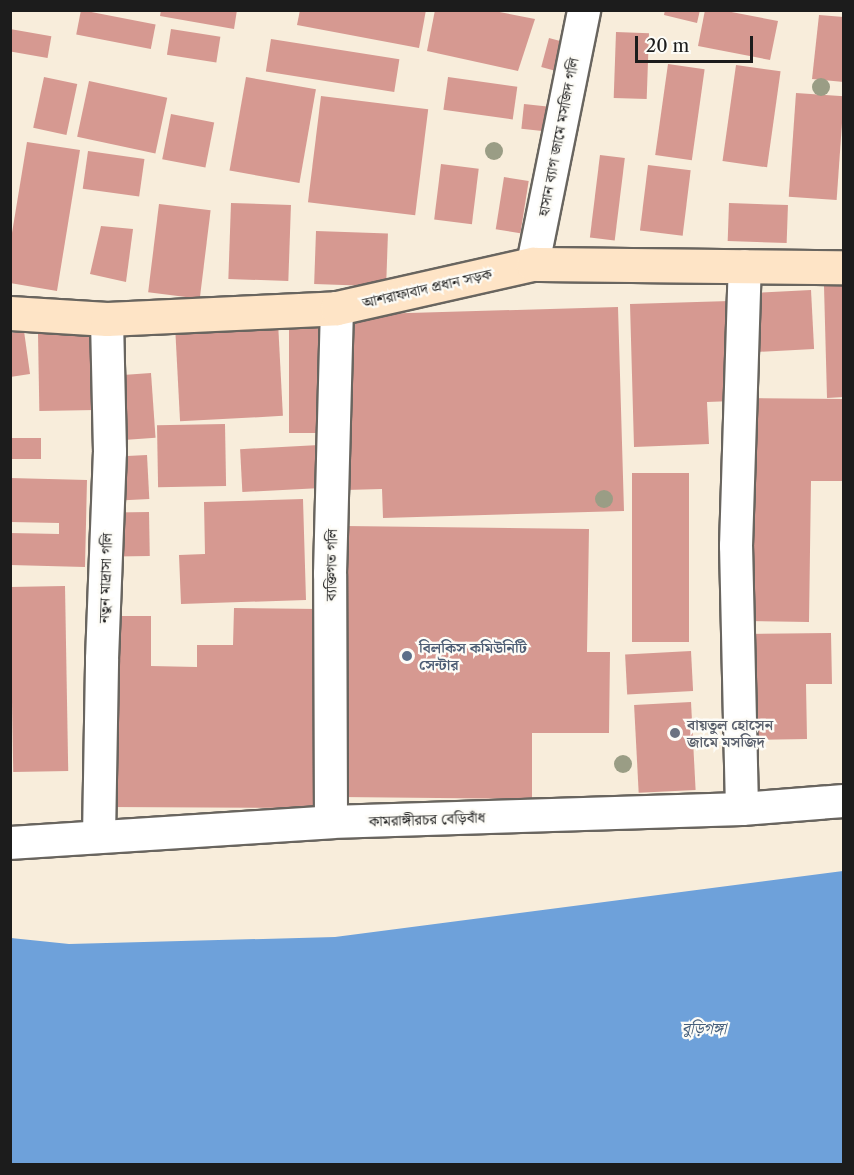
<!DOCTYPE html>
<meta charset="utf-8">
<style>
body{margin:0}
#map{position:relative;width:854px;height:1175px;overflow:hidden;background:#f8eddb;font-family:"Libre Caslon Text","Noto Serif Bengali",serif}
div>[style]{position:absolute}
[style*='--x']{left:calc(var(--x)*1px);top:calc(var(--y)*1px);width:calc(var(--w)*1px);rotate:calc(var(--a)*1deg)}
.water>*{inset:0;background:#6ea1da}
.building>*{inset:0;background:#d69991;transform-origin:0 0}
.roads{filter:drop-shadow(2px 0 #69655f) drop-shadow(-2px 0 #69655f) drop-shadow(0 2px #69655f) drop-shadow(0 -2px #69655f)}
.street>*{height:32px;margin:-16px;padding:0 16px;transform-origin:16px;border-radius:16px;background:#fff}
.secondary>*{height:33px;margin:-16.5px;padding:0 16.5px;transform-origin:16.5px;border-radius:16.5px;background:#fee4c6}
.trees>*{width:18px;height:18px;margin:-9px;border-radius:50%;background:#9a9d85}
.dots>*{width:16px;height:16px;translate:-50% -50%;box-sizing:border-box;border:3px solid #fdfcf7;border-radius:50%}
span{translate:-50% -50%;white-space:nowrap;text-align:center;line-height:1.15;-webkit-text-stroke:4.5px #fdfcf7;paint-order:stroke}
.street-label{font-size:15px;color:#1c1c1c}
.service-label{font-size:15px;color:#4e5e75;font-weight:700}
.left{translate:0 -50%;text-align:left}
.worship-label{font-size:15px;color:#5b616d;font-weight:700}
.water-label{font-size:16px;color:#455e7b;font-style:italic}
.frame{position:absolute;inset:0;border:12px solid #1c1c1c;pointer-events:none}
.scale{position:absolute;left:635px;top:36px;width:118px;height:27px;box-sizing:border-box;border:3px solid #1c1c1c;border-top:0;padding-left:8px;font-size:18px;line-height:21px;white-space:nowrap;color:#1c1c1c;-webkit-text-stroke:4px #fdfcf7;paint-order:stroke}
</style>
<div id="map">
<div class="water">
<div style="clip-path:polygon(843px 871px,843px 1164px,11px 1164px,11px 938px,69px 944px,335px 937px)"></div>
</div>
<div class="building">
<div style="left:81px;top:10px;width:76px;height:25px;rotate:11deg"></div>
<div style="clip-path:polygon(161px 10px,237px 10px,234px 29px,160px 16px)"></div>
<div style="clip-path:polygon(300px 10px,426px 10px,419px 48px,297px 25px)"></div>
<div style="clip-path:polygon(435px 10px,489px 10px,535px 19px,518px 71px,427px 51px)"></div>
<div style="clip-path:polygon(665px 10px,700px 10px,697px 23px,664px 15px)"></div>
<div style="clip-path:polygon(705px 10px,721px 10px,778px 21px,770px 60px,698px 46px)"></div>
<div style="clip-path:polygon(819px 15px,844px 17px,844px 82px,812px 79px)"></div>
<div style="left:10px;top:29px;width:42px;height:22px;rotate:10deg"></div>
<div style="left:171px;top:29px;width:50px;height:26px;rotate:9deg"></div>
<div style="left:616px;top:32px;width:33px;height:66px;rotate:2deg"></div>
<div style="left:549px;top:38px;width:23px;height:30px;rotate:15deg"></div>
<div style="left:271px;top:39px;width:130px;height:33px;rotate:9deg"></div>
<div style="left:668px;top:64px;width:37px;height:92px;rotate:8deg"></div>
<div style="left:736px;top:65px;width:45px;height:97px;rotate:8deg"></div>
<div style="left:44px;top:77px;width:34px;height:52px;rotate:12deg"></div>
<div style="left:246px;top:77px;width:71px;height:95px;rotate:10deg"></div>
<div style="left:448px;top:77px;width:70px;height:33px;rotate:8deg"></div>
<div style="left:89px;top:81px;width:80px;height:57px;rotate:12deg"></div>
<div style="left:796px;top:93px;width:48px;height:104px;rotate:4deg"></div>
<div style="left:321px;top:96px;width:108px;height:107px;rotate:7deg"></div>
<div style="left:524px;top:104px;width:28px;height:25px;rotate:6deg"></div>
<div style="left:171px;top:114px;width:44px;height:46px;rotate:11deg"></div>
<div style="clip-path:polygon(27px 142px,80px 150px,57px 291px,10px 283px,10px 245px)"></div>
<div style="left:88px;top:151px;width:57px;height:38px;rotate:8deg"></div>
<div style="left:600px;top:155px;width:25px;height:83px;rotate:7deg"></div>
<div style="left:441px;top:164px;width:38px;height:56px;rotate:7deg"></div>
<div style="left:648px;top:165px;width:43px;height:66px;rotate:7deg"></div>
<div style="left:504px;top:177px;width:25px;height:53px;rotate:9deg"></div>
<div style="left:231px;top:203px;width:60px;height:76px;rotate:2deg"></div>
<div style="left:729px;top:203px;width:59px;height:38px;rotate:2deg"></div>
<div style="left:159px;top:204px;width:52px;height:89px;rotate:7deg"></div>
<div style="clip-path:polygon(101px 226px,133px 229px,126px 282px,90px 274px)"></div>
<div style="left:316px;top:231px;width:72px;height:53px;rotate:2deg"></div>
<div style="clip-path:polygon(824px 286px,844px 286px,844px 397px,827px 398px)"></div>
<div style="left:811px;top:290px;width:59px;height:57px;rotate:87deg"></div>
<div style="clip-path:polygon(730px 301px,733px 401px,707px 402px,709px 444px,634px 447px,630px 304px)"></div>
<div style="clip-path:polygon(618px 307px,624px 511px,383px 518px,382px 489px,346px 490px,341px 315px)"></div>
<div style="left:278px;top:322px;width:94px;height:103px;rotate:87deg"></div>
<div style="left:289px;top:325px;width:37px;height:108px"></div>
<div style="clip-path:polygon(24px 331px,30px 374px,10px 377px,10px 333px)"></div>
<div style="left:94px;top:333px;width:77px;height:56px;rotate:89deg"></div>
<div style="left:151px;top:373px;width:65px;height:39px;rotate:86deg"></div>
<div style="clip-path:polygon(747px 398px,843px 399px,842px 481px,811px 481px,809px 622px,743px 621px)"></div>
<div style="left:225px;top:424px;width:62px;height:68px;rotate:89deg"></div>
<div style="left:10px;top:438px;width:31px;height:21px"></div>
<div style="left:319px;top:445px;width:43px;height:79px;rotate:87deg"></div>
<div style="left:147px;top:455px;width:44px;height:30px;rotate:87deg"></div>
<div style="left:632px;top:473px;width:57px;height:169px"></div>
<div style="clip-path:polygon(10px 478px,87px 480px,85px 567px,10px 565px,10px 533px,59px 534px,59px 523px,10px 522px)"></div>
<div style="clip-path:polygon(303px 499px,306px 600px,181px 604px,179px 555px,205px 554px,204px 502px)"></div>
<div style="left:149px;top:512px;width:44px;height:34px;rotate:89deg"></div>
<div style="clip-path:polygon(345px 526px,589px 529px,587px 652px,610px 652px,609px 733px,532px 733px,532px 799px,342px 797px)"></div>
<div style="left:65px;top:586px;width:185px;height:55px;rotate:89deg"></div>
<div style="clip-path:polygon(234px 608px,318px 609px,316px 808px,111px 807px,113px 616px,151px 616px,151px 666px,197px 667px,197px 645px,233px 645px)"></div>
<div style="clip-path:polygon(831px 633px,832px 684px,806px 684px,807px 739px,745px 740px,744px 634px)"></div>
<div style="left:691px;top:651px;width:40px;height:66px;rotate:87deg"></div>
<div style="left:691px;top:702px;width:88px;height:57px;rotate:87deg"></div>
</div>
<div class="roads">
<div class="street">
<div style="--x:533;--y:264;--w:259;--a:-78.6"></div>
<div style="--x:742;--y:809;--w:263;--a:-91.3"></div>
<div style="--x:736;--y:546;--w:280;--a:-88.2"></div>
<div style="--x:331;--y:822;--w:248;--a:-90.2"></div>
<div style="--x:330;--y:574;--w:266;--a:-88.5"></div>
<div style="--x:99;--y:837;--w:178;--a:-89"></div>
<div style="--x:102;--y:659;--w:207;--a:-87.8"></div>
<div style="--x:110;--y:452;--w:133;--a:-91.3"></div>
<div style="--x:10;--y:843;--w:322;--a:-3.7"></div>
<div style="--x:331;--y:822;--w:411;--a:-1.8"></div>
<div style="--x:742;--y:809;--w:102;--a:-4.5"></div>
</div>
<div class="secondary">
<div style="--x:10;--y:313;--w:97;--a:3.5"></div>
<div style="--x:107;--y:319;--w:230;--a:-2.7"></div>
<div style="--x:337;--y:308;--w:201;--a:-12.7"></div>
<div style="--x:533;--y:264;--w:311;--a:0.6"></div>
</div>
</div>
<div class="trees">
<div style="left:821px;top:87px"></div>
<div style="left:494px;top:151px"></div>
<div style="left:604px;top:499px"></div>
<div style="left:623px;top:764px"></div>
</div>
<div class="dots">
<div style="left:407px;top:656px;background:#5c6f8a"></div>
<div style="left:675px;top:733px;background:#6b7280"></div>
</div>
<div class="street-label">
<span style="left:558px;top:137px;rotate:-79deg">হাসান ব্যাগ জামে মসজিদ গলি</span>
<span style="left:427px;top:288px;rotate:-13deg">আশরাফাবাদ প্রধান সড়ক</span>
<span style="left:331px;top:565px;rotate:-89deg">ব্যক্তিগত গলি</span>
<span style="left:105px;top:578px;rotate:-88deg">নতুন মাদ্রাসা গলি</span>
<span style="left:427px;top:819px;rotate:-2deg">কামরাঙ্গীরচর বেড়িবাঁধ</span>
</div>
<div class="service-label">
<span class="left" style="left:419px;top:656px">বিলকিস কমিউনিটি<br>সেন্টার</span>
</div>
<div class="worship-label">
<span class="left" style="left:687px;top:733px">বায়তুল হোসেন<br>জামে মসজিদ</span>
</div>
<div class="water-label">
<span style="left:704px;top:1028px">বুড়িগঙ্গা</span>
</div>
<div class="frame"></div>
<div class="scale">20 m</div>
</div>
